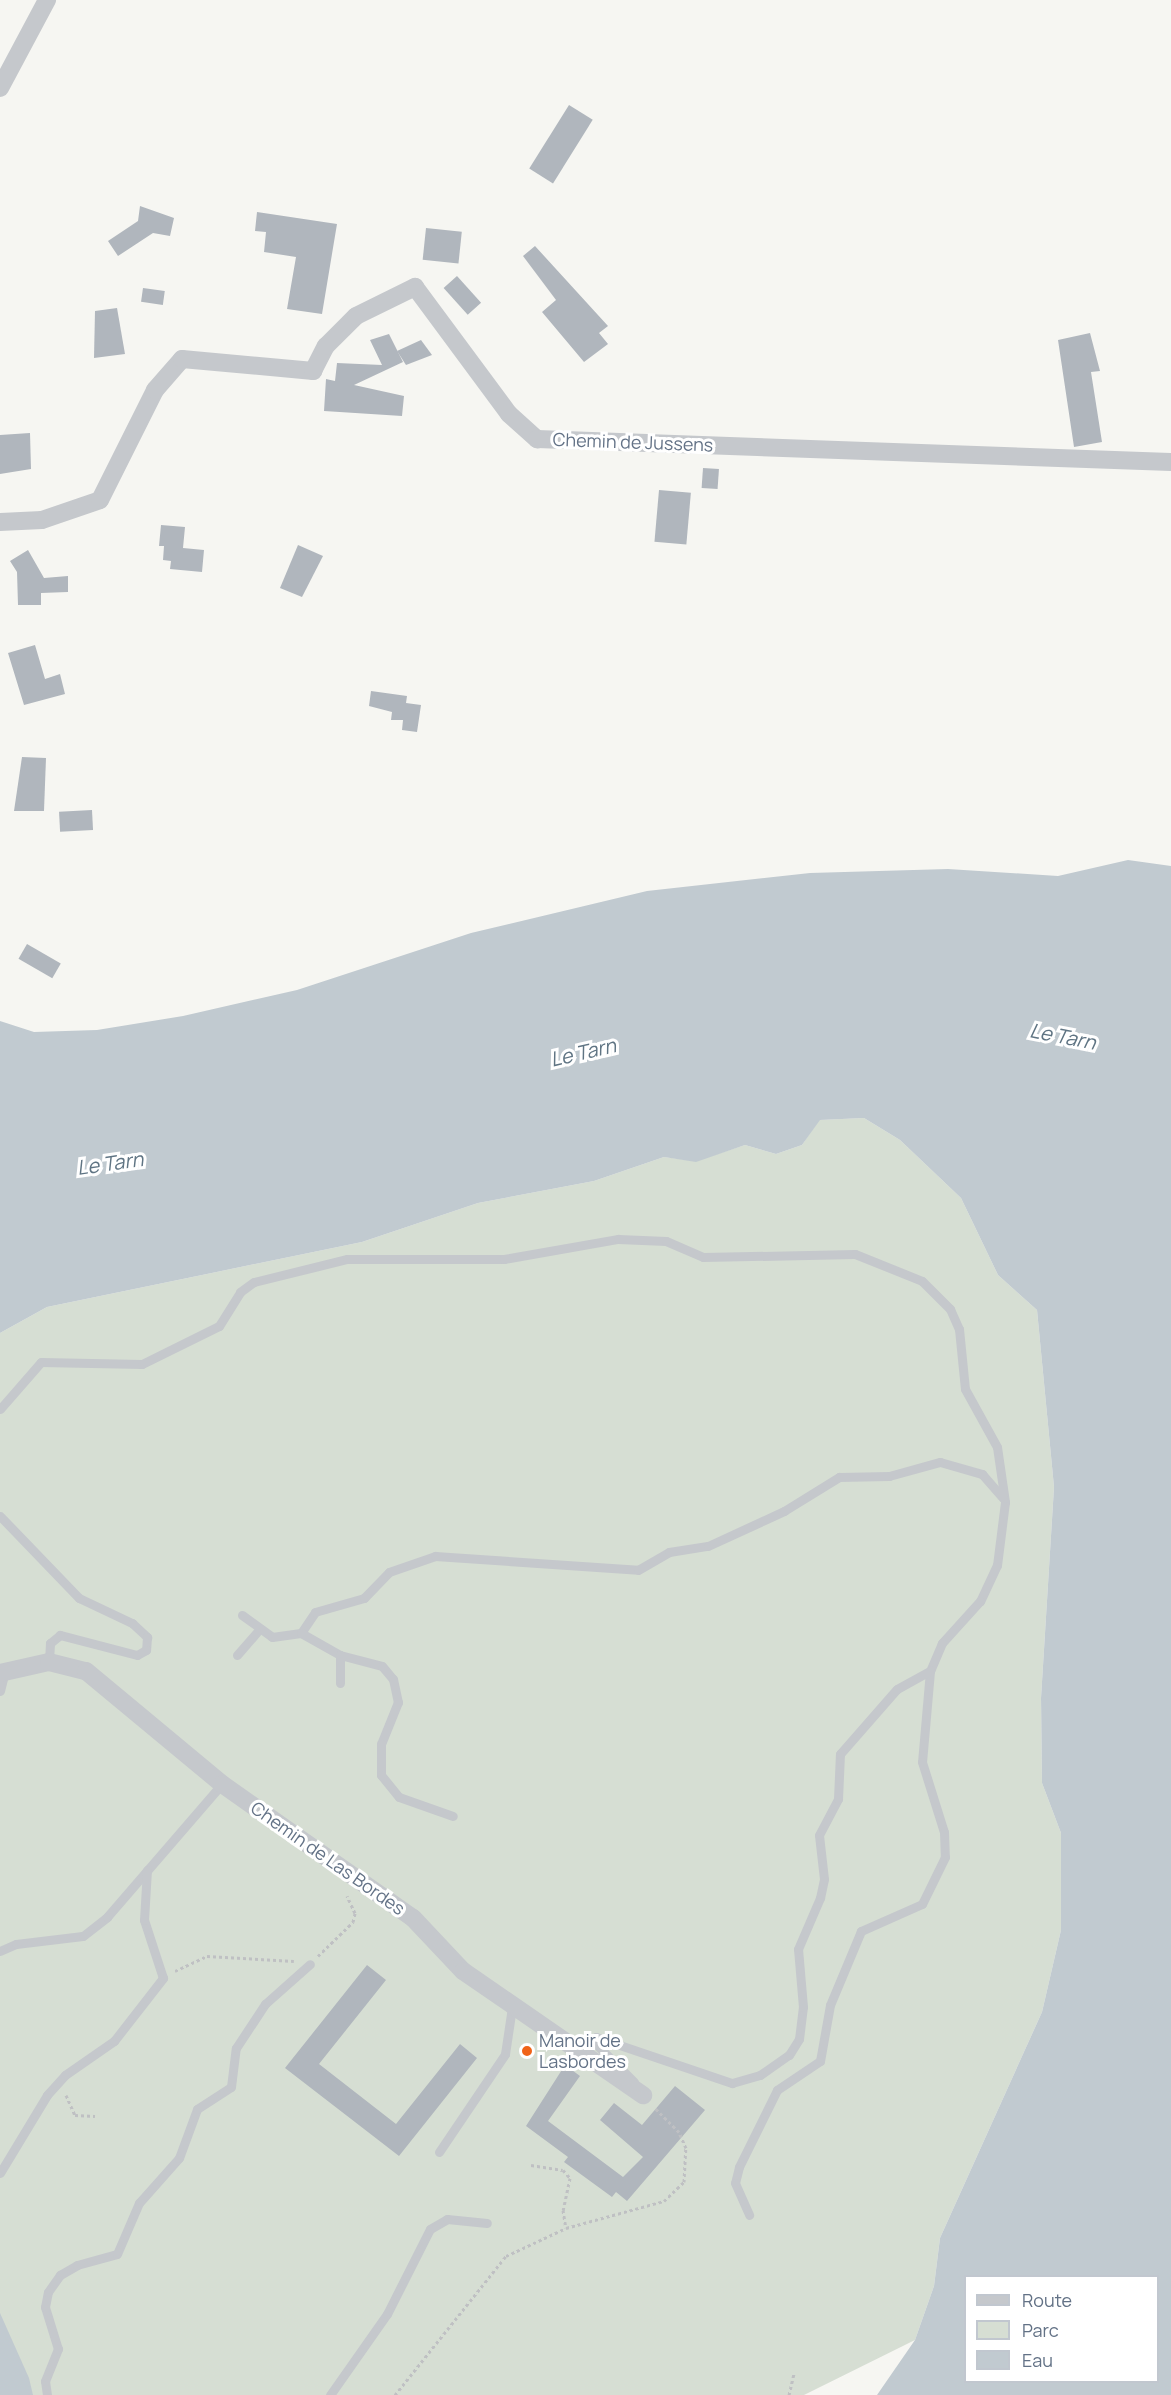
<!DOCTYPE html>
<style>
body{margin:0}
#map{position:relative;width:1171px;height:2395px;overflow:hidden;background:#f6f6f2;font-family:Manrope,sans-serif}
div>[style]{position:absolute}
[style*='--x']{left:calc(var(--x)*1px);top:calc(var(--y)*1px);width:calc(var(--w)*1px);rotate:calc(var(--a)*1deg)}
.green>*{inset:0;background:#d6ded3}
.water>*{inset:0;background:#c1cad0}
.building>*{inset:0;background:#b0b6bd;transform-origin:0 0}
.path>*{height:3px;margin-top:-1.5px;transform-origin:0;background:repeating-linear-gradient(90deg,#bfc0c3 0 3px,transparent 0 6px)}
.service>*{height:9px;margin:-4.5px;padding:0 4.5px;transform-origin:4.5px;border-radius:4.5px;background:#c5c8cc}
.minor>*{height:18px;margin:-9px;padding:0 9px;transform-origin:9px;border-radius:9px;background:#c5c8cc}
.dots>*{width:16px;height:16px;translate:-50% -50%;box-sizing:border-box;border:3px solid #fff;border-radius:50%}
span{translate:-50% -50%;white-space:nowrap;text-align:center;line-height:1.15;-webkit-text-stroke:6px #fff;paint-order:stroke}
.street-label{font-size:18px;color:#637286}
.poi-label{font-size:18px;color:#637286}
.left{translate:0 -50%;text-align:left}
.water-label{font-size:20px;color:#5f7483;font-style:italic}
.legend{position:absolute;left:964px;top:2275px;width:195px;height:108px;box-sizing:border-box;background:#fff;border:2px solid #c1c7cf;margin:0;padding:8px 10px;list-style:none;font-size:18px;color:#637286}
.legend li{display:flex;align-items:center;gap:12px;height:30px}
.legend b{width:30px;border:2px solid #c1c7cf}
</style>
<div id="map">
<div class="green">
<div style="clip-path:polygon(864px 1118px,900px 1140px,961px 1198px,998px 1275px,1037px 1310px,1054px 1487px,1041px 1698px,1042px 1783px,1061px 1833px,1061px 1930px,1042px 2012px,940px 2238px,934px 2286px,915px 2340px,804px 2395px,0 2395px,0 1333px,47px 1307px,362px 1242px,478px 1203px,594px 1181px,664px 1157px,696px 1161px,745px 1145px,776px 1154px,802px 1145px,819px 1120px)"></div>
</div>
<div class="water">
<div style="clip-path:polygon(evenodd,1128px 860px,1171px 866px,1171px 2395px,877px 2395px,915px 2340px,934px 2286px,940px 2238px,1042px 2012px,1061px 1930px,1061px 1833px,1042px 1783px,1041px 1698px,1054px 1487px,1037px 1310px,998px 1275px,961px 1198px,900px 1140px,864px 1118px,820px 1120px,802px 1145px,776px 1154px,745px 1145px,696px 1162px,664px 1157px,594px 1181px,478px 1203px,362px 1242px,47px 1307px,0 1333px,0 1021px,34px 1032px,97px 1030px,183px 1016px,297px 990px,471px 933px,647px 891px,810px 873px,948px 869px,1058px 876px,1128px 860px,1158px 2276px,1158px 2382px,966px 2382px,966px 2276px,1158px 2276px)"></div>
<div style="clip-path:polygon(0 2313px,29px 2378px,33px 2395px,0 2395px)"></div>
</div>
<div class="building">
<div style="left:569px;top:105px;width:28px;height:75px;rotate:32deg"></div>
<div style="clip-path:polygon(140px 206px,174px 218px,170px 236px,153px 233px,118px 256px,108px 241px,138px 221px)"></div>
<div style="clip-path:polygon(257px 212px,337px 224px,322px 314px,287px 309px,296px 257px,264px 252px,266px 232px,255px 231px)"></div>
<div style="left:426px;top:228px;width:36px;height:32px;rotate:6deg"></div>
<div style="clip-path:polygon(535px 246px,608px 326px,599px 333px,608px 344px,584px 362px,542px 312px,556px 300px,523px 256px)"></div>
<div style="left:457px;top:276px;width:36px;height:18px;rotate:48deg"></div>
<div style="left:143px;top:288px;width:22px;height:14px;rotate:8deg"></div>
<div style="clip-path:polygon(117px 308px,125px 354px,94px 358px,95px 311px)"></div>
<div style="clip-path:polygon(1090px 333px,1100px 371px,1091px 372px,1102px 442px,1074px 447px,1058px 340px)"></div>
<div style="clip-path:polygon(389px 334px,403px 362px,354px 385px,404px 396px,402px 416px,324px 411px,326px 379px,335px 381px,337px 363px,382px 365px,370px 340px)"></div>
<div style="clip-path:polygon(421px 340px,432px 355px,406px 365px,397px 351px)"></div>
<div style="clip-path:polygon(30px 433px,31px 469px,0 474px,0 435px)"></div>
<div style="left:703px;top:468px;width:16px;height:20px;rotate:4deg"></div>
<div style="left:659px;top:490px;width:32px;height:52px;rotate:5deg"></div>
<div style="clip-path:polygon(161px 525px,185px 527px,183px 548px,204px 550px,202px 572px,170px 569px,171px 561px,163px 560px,164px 546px,159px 546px)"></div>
<div style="clip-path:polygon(298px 545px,323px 556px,302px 597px,280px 588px)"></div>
<div style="clip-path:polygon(28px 550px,44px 578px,68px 576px,68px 592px,41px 593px,41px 605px,18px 605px,17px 572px,10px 561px)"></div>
<div style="clip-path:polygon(35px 645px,45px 679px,60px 674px,65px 694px,24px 705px,8px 653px)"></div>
<div style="clip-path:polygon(371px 691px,407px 696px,406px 703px,421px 705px,417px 732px,402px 730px,403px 720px,391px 720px,392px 712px,369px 706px)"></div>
<div style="clip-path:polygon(22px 757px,46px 758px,44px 811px,14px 811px)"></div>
<div style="left:92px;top:810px;width:20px;height:33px;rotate:87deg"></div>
<div style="left:27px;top:944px;width:39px;height:17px;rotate:30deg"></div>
<div style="clip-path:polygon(367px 1965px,386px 1980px,319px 2064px,396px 2124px,460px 2044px,477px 2058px,399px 2156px,285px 2068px)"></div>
<div style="clip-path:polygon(565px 2065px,580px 2076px,548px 2121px,623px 2177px,643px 2157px,600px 2120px,614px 2103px,642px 2125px,675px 2086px,705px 2110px,627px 2201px,616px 2192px,612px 2197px,564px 2162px,568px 2157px,526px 2126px)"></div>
</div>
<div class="path">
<div style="--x:318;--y:1956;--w:49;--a:-44.2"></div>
<div style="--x:353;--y:1922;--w:9;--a:-77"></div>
<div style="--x:355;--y:1913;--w:19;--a:-115"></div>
<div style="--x:175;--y:1971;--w:35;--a:-25"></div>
<div style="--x:207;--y:1956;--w:87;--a:3.3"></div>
<div style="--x:66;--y:2095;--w:22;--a:66"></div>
<div style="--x:75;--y:2115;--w:20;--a:3"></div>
<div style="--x:531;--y:2165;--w:32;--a:9"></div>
<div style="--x:563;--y:2170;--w:11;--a:49"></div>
<div style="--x:570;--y:2178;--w:33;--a:102"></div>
<div style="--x:563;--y:2210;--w:18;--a:81"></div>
<div style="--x:395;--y:2395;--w:178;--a:-51.4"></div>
<div style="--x:506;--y:2256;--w:66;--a:-25"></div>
<div style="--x:566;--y:2228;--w:102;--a:-15.4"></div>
<div style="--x:664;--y:2201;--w:28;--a:-44"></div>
<div style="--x:684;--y:2182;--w:34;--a:-87"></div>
<div style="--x:686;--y:2148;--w:17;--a:-114"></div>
<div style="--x:679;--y:2132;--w:35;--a:-135"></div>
<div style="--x:789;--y:2395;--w:23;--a:-77"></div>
</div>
<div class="service">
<div style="--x:0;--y:1409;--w:62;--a:-48.9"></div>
<div style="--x:41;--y:1362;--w:101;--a:1.1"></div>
<div style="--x:142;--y:1364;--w:86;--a:-26.3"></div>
<div style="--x:219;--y:1326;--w:40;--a:-58"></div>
<div style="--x:240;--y:1292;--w:17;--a:-36"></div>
<div style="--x:254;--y:1282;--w:96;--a:-13.9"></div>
<div style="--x:347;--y:1259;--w:157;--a:0"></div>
<div style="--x:504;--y:1259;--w:116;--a:-10"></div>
<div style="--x:618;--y:1239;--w:48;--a:2.4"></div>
<div style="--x:666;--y:1241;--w:40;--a:23.4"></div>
<div style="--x:703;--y:1257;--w:152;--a:-1.1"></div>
<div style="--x:855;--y:1254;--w:72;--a:21.9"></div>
<div style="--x:922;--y:1281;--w:40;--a:45"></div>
<div style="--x:950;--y:1309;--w:22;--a:66"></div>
<div style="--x:959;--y:1329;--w:60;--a:84.3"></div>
<div style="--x:965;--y:1389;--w:66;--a:61.1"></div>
<div style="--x:997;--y:1447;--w:56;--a:81.7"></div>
<div style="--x:1005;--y:1502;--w:64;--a:97.2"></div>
<div style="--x:997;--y:1565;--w:40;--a:115"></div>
<div style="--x:980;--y:1601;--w:57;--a:132.1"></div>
<div style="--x:942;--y:1643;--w:30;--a:113"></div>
<div style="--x:930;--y:1671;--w:91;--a:95"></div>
<div style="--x:922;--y:1762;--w:73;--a:72.6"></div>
<div style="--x:944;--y:1832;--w:25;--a:88"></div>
<div style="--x:945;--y:1857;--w:52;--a:116.1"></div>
<div style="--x:922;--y:1904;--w:67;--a:156.1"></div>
<div style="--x:861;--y:1931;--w:80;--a:112.7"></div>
<div style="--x:830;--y:2005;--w:57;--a:100.1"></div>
<div style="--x:820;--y:2061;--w:52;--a:146"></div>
<div style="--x:777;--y:2090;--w:86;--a:116.3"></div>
<div style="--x:739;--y:2167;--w:16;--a:104"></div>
<div style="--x:735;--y:2183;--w:35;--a:66"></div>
<div style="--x:0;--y:1516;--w:114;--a:46.1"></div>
<div style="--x:79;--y:1598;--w:59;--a:25.3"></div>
<div style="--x:132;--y:1623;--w:21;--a:43"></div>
<div style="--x:147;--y:1637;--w:13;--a:94"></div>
<div style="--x:146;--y:1650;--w:10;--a:151"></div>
<div style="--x:137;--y:1655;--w:80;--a:-165.4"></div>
<div style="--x:60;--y:1635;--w:13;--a:141"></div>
<div style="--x:50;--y:1643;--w:19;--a:93"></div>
<div style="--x:242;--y:1615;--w:37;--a:36"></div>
<div style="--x:272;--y:1637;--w:29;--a:-8"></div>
<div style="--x:301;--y:1633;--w:25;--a:-56"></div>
<div style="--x:315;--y:1612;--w:51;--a:-15.9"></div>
<div style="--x:364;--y:1598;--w:36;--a:-46"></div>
<div style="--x:389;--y:1572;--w:49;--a:-19.2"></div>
<div style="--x:435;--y:1556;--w:203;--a:3.9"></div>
<div style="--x:638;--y:1570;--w:36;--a:-30"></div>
<div style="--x:669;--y:1552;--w:39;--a:-9"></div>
<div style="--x:708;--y:1546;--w:84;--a:-24.7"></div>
<div style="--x:784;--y:1511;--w:65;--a:-31.7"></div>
<div style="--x:839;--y:1477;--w:50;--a:-1.1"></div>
<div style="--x:889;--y:1476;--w:53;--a:-15.4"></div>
<div style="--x:940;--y:1462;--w:44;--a:15.9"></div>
<div style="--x:982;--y:1474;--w:32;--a:49"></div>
<div style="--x:301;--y:1633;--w:45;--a:29.4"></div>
<div style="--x:340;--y:1655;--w:43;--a:14.7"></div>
<div style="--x:382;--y:1666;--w:17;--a:50"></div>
<div style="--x:393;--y:1679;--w:24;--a:78"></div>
<div style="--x:398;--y:1702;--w:45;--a:112"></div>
<div style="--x:381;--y:1744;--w:31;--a:90"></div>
<div style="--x:381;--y:1775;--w:28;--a:51"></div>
<div style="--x:399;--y:1797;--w:57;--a:19.4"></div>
<div style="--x:237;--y:1655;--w:30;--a:-49"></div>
<div style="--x:340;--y:1683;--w:28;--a:-90"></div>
<div style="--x:0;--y:1691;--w:21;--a:-76"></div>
<div style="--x:0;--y:1951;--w:17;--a:-24"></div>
<div style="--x:16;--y:1944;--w:67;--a:-6.8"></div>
<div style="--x:83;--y:1936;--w:31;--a:-38"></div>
<div style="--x:107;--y:1917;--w:176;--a:-49.2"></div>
<div style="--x:634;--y:2082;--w:58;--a:-135"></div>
<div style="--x:593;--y:2041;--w:5;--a:-53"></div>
<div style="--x:596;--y:2037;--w:144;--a:18.7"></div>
<div style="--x:732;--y:2083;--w:29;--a:-16"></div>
<div style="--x:760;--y:2075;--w:35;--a:-35"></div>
<div style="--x:789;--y:2055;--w:19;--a:-58"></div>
<div style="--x:799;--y:2039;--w:32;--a:-83"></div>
<div style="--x:803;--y:2007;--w:58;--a:-94.9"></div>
<div style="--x:798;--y:1949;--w:56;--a:-66.7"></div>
<div style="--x:820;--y:1898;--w:19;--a:-78"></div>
<div style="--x:824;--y:1879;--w:44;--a:-96.5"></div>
<div style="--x:819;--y:1835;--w:41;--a:-62.2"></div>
<div style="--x:838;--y:1799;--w:45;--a:-87.5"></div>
<div style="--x:840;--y:1754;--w:86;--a:-48.8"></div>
<div style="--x:897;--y:1689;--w:38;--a:-29"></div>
<div style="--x:439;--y:2152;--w:118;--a:-56"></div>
<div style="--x:505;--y:2054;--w:48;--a:-81.5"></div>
<div style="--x:0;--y:2173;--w:91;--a:-58.9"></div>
<div style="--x:47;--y:2095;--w:27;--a:-48"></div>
<div style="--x:65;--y:2075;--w:60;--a:-34.8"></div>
<div style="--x:114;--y:2041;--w:80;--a:-52.1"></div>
<div style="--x:163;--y:1978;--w:61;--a:-108.1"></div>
<div style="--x:144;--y:1920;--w:50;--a:-86.6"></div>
<div style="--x:47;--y:2395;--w:14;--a:-98"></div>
<div style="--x:45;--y:2381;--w:35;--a:-68"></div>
<div style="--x:58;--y:2349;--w:44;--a:-107.2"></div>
<div style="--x:45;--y:2307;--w:15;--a:-79"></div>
<div style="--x:48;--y:2292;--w:21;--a:-55"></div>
<div style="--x:60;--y:2275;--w:20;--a:-30"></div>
<div style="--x:77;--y:2265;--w:41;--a:-15.4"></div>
<div style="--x:117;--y:2254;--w:56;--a:-66.7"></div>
<div style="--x:139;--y:2203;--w:60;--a:-48.4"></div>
<div style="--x:179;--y:2158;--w:52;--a:-69.8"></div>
<div style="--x:197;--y:2109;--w:40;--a:-32.9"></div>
<div style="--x:231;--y:2087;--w:39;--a:-83"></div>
<div style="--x:236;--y:2048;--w:53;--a:-56.6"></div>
<div style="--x:265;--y:2004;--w:60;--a:-41.6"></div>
<div style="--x:330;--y:2395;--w:99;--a:-54.9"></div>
<div style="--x:387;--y:2314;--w:95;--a:-63.2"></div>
<div style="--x:430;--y:2229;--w:20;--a:-30"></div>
<div style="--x:447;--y:2219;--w:40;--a:5.7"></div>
</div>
<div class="minor">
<div style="--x:0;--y:88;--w:100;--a:-61.9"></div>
<div style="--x:0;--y:522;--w:42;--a:-2.7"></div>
<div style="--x:42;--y:520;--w:61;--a:-19"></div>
<div style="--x:100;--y:500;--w:123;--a:-63.4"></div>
<div style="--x:155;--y:390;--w:41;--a:-48.9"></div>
<div style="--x:182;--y:359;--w:132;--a:5.2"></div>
<div style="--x:313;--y:371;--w:28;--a:-63"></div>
<div style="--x:326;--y:346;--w:42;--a:-45"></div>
<div style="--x:356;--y:316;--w:66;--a:-26.2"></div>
<div style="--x:415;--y:287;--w:158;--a:53.5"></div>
<div style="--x:509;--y:414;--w:38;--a:42"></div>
<div style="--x:537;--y:439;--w:634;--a:2.08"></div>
<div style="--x:0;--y:1673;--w:50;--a:-12.7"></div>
<div style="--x:49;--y:1662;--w:38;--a:14"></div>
<div style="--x:86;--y:1671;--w:177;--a:39.7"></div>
<div style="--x:222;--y:1784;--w:233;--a:35.1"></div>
<div style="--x:413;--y:1918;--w:73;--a:46.7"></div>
<div style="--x:463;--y:1971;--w:219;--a:34.6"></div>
</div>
<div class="dots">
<div style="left:527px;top:2051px;background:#f06318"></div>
</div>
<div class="street-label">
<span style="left:633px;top:442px;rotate:2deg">Chemin de Jussens</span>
<span style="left:328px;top:1858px;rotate:35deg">Chemin de Las Bordes</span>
</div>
<div class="poi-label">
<span class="left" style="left:539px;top:2051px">Manoir de<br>Lasbordes</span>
</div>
<div class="water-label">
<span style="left:1063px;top:1036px;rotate:11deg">Le Tarn</span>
<span style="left:583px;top:1052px;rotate:-13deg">Le Tarn</span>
<span style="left:110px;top:1163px;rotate:-8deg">Le Tarn</span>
</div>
<ul class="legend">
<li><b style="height:8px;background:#c5c8cc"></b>Route</li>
<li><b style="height:16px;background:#d6ded3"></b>Parc</li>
<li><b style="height:16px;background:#c1cad0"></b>Eau</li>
</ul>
</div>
